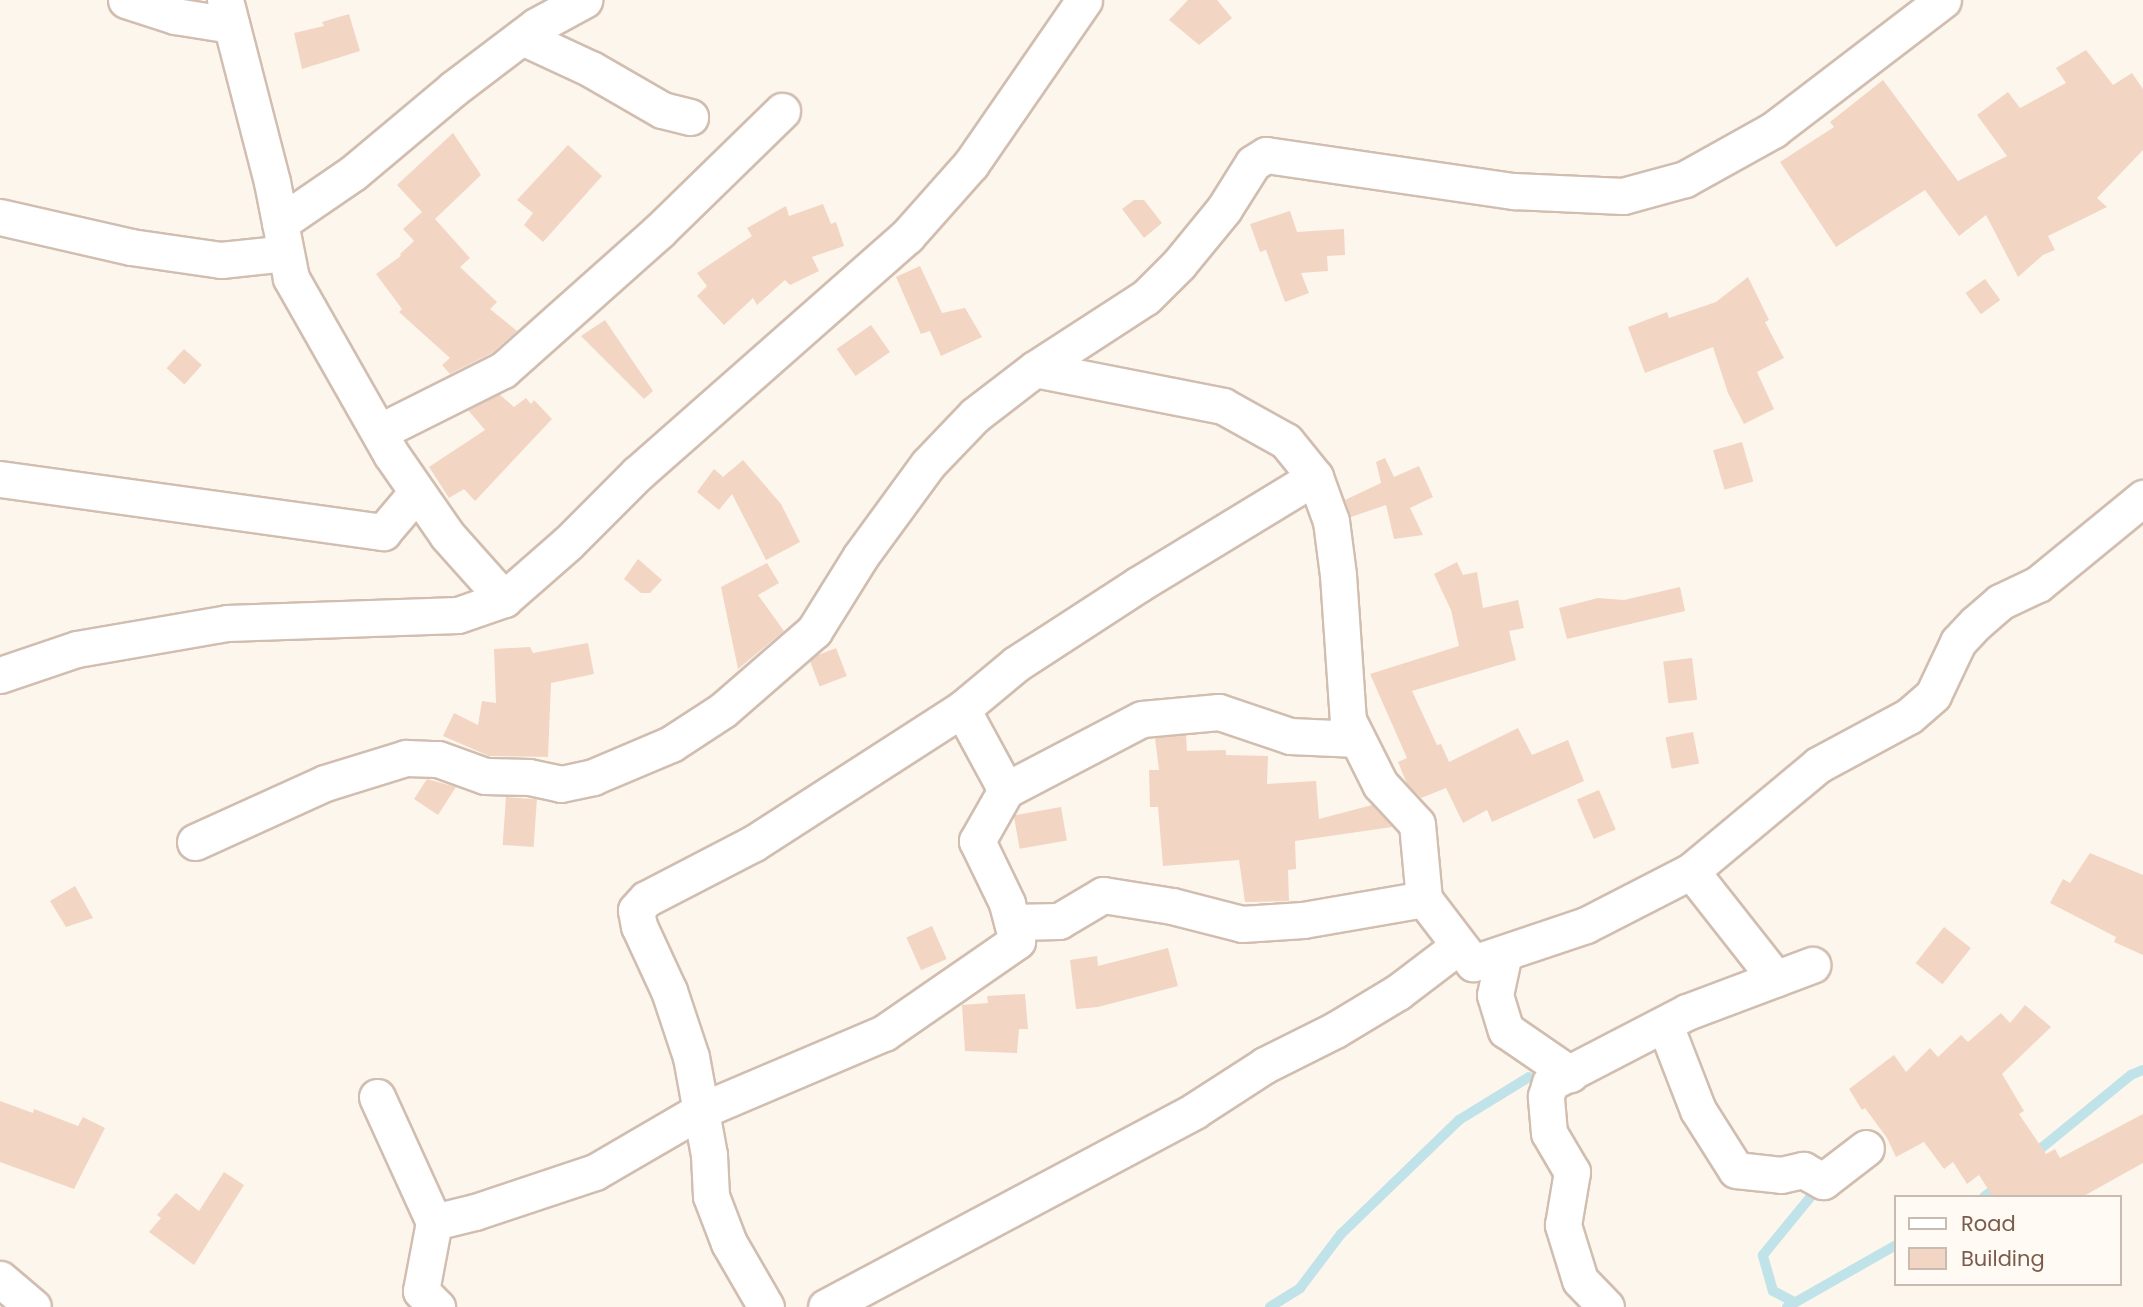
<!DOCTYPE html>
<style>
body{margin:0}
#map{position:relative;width:2143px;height:1307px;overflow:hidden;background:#fdf6ec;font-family:Poppins,sans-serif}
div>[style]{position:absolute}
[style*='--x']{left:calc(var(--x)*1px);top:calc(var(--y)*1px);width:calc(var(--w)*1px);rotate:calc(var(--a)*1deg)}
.stream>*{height:10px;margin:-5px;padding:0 5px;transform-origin:5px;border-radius:5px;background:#bfe3e8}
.building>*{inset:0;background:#f3d5c3;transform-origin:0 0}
.roads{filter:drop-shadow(2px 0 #d1beb0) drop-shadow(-2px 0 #d1beb0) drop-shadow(0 2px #d1beb0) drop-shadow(0 -2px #d1beb0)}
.street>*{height:35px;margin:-17.5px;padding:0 17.5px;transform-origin:17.5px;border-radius:17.5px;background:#fff}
span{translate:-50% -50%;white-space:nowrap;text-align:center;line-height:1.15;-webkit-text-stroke:5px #fffaf3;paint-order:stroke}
.legend{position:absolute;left:1894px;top:1195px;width:228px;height:91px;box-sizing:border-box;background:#fffaf3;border:2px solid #cabbb1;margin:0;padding:9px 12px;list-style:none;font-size:21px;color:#7a5c4d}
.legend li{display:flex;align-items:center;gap:14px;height:35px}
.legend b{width:35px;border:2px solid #cabbb1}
</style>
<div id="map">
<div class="stream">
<div style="--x:2033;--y:1155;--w:127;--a:-39.2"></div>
<div style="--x:2131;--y:1075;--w:13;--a:-23"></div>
<div style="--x:1984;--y:1197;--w:18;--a:-38"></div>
<div style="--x:1794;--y:1302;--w:24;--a:-152"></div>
<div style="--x:1773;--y:1291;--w:37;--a:-106"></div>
<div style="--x:1763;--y:1255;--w:79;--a:-50.7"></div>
<div style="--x:1270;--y:1307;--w:36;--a:-32"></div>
<div style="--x:1300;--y:1288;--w:68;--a:-52.8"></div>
<div style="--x:1341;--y:1234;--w:164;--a:-44"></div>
<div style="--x:1459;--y:1120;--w:82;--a:-31.6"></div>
<div style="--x:1787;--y:1307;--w:125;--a:-29.6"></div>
</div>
<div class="building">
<div style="clip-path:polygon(1188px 0,1217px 0,1232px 18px,1199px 45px,1169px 20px)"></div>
<div style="clip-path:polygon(349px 14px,360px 51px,302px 69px,294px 33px,324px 26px,322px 22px)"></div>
<div style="clip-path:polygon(2086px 50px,2113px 85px,2132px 73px,2143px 89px,2143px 150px,2097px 198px,2107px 207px,2048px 236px,2055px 250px,2043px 255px,2018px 277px,1986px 215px,1959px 236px,1925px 190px,1836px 247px,1780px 162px,1834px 127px,1830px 122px,1883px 80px,1958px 181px,2007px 156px,1977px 115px,2008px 92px,2020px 108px,2066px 83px,2056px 68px)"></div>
<div style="clip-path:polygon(453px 133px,481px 175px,435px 219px,470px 258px,460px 267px,497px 302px,490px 309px,517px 331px,492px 353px,450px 374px,442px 365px,450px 358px,399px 312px,402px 309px,376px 274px,401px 256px,400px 254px,414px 241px,403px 229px,422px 212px,397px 185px)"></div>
<div style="clip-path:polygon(568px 145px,602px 176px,543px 242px,524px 225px,533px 213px,517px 200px)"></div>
<div style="clip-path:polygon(1134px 200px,1144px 200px,1162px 223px,1144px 238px,1122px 209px)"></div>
<div style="clip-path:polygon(823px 204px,831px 224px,836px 222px,844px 246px,812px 257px,819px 271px,790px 285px,785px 280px,757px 305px,753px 298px,724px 325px,697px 296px,707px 286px,697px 273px,752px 236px,747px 228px,786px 206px,789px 216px)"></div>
<div style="clip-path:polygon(1290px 211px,1297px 232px,1344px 229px,1345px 255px,1327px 256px,1328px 271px,1301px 273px,1309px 293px,1285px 302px,1266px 250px,1260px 252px,1250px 224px)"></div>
<div style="clip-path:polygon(920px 266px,942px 313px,965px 308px,982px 337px,941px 356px,930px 331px,921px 334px,896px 277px)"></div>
<div style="clip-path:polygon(1748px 277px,1769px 320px,1765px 322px,1784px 358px,1757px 372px,1774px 409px,1744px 424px,1728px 393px,1713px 347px,1645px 373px,1628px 327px,1667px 312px,1669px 318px,1716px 302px)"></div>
<div style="left:1985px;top:279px;width:26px;height:24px;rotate:54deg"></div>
<div style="clip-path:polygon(605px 320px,653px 391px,644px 399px,581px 336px)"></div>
<div style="left:871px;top:325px;width:33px;height:42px;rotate:55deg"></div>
<div style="left:184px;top:349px;width:24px;height:26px;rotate:42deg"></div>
<div style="clip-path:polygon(499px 394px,514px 407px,526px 398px,531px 404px,534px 400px,552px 419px,475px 501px,464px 489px,449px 498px,429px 467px,485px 430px,468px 410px)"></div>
<div style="left:1742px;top:442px;width:41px;height:30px;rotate:74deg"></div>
<div style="clip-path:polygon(1385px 458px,1394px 477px,1419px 466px,1433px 497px,1410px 508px,1423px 535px,1394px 539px,1386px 505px,1351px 517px,1345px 500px,1381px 483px,1376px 462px)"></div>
<div style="clip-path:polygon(743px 460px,781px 504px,800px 542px,766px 560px,732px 494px,719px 510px,697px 492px,714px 469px,723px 477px)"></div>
<div style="clip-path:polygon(638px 559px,662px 580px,650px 593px,641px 593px,624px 579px)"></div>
<div style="clip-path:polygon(1457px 562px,1463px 575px,1477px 572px,1483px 608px,1518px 600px,1524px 628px,1509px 631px,1516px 660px,1412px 691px,1437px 745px,1441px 744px,1449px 762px,1518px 728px,1532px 755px,1568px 740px,1584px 781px,1492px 822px,1487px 810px,1463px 823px,1446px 788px,1421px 798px,1407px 784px,1398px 762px,1407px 758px,1370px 674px,1459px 646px,1451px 610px,1434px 574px)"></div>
<div style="clip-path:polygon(767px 563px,779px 583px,758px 595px,784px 631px,738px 669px,721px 587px)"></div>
<div style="clip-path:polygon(1680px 587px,1685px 611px,1567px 639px,1559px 608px,1598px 598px,1624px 600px)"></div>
<div style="clip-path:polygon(588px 643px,594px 674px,551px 683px,548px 757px,489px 756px,443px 736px,454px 713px,478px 725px,482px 701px,496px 703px,494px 649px,530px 647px,533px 653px)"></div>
<div style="left:836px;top:648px;width:30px;height:29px;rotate:69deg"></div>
<div style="left:1692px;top:658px;width:42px;height:29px;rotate:83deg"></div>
<div style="left:1693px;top:732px;width:32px;height:28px;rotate:79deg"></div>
<div style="clip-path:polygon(1186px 735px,1187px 751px,1226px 750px,1226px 755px,1268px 756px,1267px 784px,1316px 781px,1319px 819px,1372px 805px,1392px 827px,1295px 841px,1296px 869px,1288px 870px,1289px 901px,1245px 902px,1239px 860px,1163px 866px,1158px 807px,1150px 807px,1149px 770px,1159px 770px,1155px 738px)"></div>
<div style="clip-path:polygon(427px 779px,456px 787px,438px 815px,414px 799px)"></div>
<div style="left:1599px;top:790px;width:43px;height:24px;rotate:67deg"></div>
<div style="left:506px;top:797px;width:31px;height:48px;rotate:4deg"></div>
<div style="left:1061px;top:807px;width:34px;height:48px;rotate:80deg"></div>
<div style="clip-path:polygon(2090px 853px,2143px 875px,2143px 955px,2114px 942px,2116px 937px,2050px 903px,2063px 879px,2070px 883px)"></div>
<div style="clip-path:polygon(75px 886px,93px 918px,66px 927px,50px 901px)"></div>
<div style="left:932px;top:926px;width:36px;height:28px;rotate:66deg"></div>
<div style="left:1944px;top:927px;width:34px;height:46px;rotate:38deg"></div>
<div style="clip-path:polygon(1168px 948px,1178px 986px,1098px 1007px,1076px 1009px,1070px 960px,1097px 956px,1098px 966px)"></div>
<div style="clip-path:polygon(1025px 994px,1028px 1029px,1019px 1029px,1017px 1053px,965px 1051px,962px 1005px,988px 1003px,987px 996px)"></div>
<div style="clip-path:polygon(2025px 1005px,2051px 1027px,2002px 1074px,2024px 1111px,2019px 1114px,2046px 1154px,2055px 1149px,2060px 1158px,2143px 1114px,2143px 1163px,2082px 1197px,1993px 1197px,1979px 1175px,1967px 1184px,1953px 1162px,1944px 1169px,1924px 1142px,1896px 1157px,1887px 1138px,1865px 1108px,1862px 1110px,1849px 1089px,1894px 1055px,1906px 1072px,1930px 1048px,1938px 1057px,1961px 1035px,1968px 1042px,2001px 1013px,2010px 1023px)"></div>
<div style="clip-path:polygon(0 1101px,33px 1113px,34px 1109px,78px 1126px,83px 1117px,105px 1128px,74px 1189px,0 1162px)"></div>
<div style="clip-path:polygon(224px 1172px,244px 1185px,194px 1265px,149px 1232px,161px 1218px,157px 1215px,176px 1193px,199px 1211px)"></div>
</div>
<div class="roads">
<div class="street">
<div style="--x:126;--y:0;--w:52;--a:18.1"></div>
<div style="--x:175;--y:16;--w:57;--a:9.1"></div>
<div style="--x:225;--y:0;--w:188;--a:75.5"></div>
<div style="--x:272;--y:182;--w:98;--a:78.8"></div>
<div style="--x:291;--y:278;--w:202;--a:60.4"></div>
<div style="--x:391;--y:454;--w:98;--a:55.3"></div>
<div style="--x:447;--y:535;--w:86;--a:48.3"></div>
<div style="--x:522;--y:37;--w:76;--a:24.9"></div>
<div style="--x:591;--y:69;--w:82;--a:30"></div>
<div style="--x:662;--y:110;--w:29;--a:14"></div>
<div style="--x:0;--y:217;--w:134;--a:12.9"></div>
<div style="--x:131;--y:247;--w:91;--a:8.2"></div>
<div style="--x:221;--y:260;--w:65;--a:-6.1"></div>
<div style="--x:280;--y:223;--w:88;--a:-34.4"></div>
<div style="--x:353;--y:173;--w:131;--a:-40"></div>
<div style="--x:453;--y:89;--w:104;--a:-37.2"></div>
<div style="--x:536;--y:26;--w:55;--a:-28.4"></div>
<div style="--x:1035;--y:369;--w:192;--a:11.1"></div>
<div style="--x:1223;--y:406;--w:72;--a:29.1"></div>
<div style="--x:1286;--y:441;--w:46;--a:51.1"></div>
<div style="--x:1315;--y:477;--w:47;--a:70"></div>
<div style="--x:1331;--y:521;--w:54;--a:82.6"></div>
<div style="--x:1338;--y:575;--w:145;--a:86.1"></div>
<div style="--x:1348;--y:720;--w:72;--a:63.4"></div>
<div style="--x:1380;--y:784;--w:54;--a:47.2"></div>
<div style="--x:1417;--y:824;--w:75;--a:84.7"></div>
<div style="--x:1424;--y:899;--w:81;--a:52.6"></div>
<div style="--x:1473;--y:963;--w:119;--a:-18.6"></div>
<div style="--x:1586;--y:925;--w:118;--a:-27.2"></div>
<div style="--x:1691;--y:871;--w:137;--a:51.8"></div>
<div style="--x:379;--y:432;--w:139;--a:-26.6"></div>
<div style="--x:503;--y:370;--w:209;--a:-41.7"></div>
<div style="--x:659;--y:231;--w:172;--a:-44.3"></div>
<div style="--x:0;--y:479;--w:387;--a:7.9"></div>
<div style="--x:383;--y:532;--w:52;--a:-49.6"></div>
<div style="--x:0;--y:675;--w:81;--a:-18.7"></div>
<div style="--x:77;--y:649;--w:152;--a:-9.8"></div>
<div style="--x:227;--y:623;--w:231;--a:-2"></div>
<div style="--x:458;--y:615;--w:49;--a:-19.2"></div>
<div style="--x:504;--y:599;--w:85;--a:-41.2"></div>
<div style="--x:568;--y:543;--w:99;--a:-45"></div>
<div style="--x:638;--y:473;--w:359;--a:-41.4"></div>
<div style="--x:907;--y:236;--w:96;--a:-48.4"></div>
<div style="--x:971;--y:164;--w:199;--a:-55.4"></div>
<div style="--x:962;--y:709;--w:92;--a:61.5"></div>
<div style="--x:1006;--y:790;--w:153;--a:-27.6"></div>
<div style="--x:1142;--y:719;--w:77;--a:-5.2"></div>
<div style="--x:1219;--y:712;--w:75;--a:18.7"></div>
<div style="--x:1290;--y:736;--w:67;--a:2.6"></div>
<div style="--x:195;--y:842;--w:143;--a:-24.4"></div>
<div style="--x:325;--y:783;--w:85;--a:-17.2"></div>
<div style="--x:406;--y:758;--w:32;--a:2"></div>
<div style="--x:438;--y:759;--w:50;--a:19.9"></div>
<div style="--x:485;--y:776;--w:44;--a:1.3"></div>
<div style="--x:529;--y:777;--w:33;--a:12"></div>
<div style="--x:561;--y:784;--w:33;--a:-12"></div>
<div style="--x:593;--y:777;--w:85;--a:-22.9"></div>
<div style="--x:671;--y:744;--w:62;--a:-33.2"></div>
<div style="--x:723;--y:710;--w:121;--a:-41"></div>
<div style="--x:814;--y:631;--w:87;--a:-58.1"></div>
<div style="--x:860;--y:557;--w:115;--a:-53.8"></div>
<div style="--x:928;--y:464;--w:68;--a:-46.2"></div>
<div style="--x:975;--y:415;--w:76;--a:-37.5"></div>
<div style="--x:1035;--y:369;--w:132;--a:-33"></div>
<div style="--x:1146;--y:297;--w:47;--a:-45"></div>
<div style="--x:1179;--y:264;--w:71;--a:-50.7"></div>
<div style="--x:1224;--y:209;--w:54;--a:-57.8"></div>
<div style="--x:1253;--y:163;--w:15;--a:-32"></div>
<div style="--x:1266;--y:155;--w:251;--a:8.3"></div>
<div style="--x:1514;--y:191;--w:109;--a:2.6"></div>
<div style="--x:1623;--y:196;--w:64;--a:-15.3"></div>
<div style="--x:1685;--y:179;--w:101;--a:-29.1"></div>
<div style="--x:1773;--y:130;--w:214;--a:-37.4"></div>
<div style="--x:1691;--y:871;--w:165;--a:-39.8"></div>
<div style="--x:1818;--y:765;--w:103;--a:-28.3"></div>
<div style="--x:1909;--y:716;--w:32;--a:-41"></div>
<div style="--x:1933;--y:695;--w:59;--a:-64.7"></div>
<div style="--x:1958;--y:642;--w:26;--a:-47"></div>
<div style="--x:1976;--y:623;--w:32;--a:-41"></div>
<div style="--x:2000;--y:602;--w:42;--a:-25.3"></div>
<div style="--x:2038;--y:584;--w:136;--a:-39.3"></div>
<div style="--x:1012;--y:922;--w:47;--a:-1.2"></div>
<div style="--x:1059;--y:921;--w:51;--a:-30.6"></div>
<div style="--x:1103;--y:895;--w:70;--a:9.1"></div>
<div style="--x:1172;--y:906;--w:72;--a:14.4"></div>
<div style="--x:1242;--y:924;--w:61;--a:-3.8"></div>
<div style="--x:1303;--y:920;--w:123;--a:-9.8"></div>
<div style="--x:1504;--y:953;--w:43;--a:102.1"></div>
<div style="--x:1495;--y:995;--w:37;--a:73"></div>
<div style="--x:1506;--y:1030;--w:78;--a:34.5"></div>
<div style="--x:1665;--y:1025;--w:91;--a:68.8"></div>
<div style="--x:1698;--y:1110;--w:71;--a:57.7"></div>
<div style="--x:1736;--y:1170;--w:45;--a:6.3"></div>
<div style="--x:1781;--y:1175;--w:23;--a:-13"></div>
<div style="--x:1803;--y:1170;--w:23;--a:29"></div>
<div style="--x:1823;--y:1181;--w:54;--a:-37.5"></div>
<div style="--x:377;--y:1097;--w:137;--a:65.5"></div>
<div style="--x:434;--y:1222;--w:42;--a:-13.7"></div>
<div style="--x:475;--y:1212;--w:126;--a:-18.4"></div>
<div style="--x:595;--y:1172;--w:121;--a:-30.2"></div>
<div style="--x:700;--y:1111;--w:200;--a:-23"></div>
<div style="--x:884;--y:1033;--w:162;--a:-34.7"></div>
<div style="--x:1017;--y:941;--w:39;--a:-105"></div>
<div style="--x:1007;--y:903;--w:69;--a:-115.8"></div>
<div style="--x:977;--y:841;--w:59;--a:-60.4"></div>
<div style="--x:434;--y:1222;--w:70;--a:100.7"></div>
<div style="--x:421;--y:1291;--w:23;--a:45"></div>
<div style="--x:0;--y:1279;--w:43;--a:40.3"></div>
<div style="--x:766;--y:1307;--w:74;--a:-120"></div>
<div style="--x:729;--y:1243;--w:50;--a:-111"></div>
<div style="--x:711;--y:1196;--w:41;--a:-92.8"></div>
<div style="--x:709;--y:1155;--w:100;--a:-100.4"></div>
<div style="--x:691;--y:1057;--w:70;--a:-108.4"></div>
<div style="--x:669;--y:991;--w:72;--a:-114.8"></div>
<div style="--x:639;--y:926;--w:16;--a:-101"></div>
<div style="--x:636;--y:910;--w:15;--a:-48"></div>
<div style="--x:646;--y:899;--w:122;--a:-27.4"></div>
<div style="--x:754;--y:843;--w:247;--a:-32.8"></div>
<div style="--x:962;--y:709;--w:70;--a:-39.8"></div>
<div style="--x:1016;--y:664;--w:147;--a:-33"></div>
<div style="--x:1139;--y:584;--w:206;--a:-31.3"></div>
<div style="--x:826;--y:1307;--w:417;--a:-28"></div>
<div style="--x:1194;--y:1111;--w:85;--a:-32.9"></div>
<div style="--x:1265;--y:1065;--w:78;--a:-26.6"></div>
<div style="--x:1335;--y:1030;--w:74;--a:-31.1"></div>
<div style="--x:1398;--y:992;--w:74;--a:-37.3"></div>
<div style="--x:1606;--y:1307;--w:37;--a:-134"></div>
<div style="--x:1580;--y:1280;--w:58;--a:-107.2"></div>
<div style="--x:1563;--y:1225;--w:54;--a:-80.4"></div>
<div style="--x:1572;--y:1172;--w:45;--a:-120.5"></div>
<div style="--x:1549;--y:1133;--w:37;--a:-95"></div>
<div style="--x:1546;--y:1096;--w:14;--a:-73"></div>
<div style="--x:1550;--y:1083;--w:154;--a:-27.4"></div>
<div style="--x:1687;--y:1012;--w:134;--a:-20.6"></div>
</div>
</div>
<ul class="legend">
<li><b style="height:9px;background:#fff"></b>Road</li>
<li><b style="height:19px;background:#f3d5c3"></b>Building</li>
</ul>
</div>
